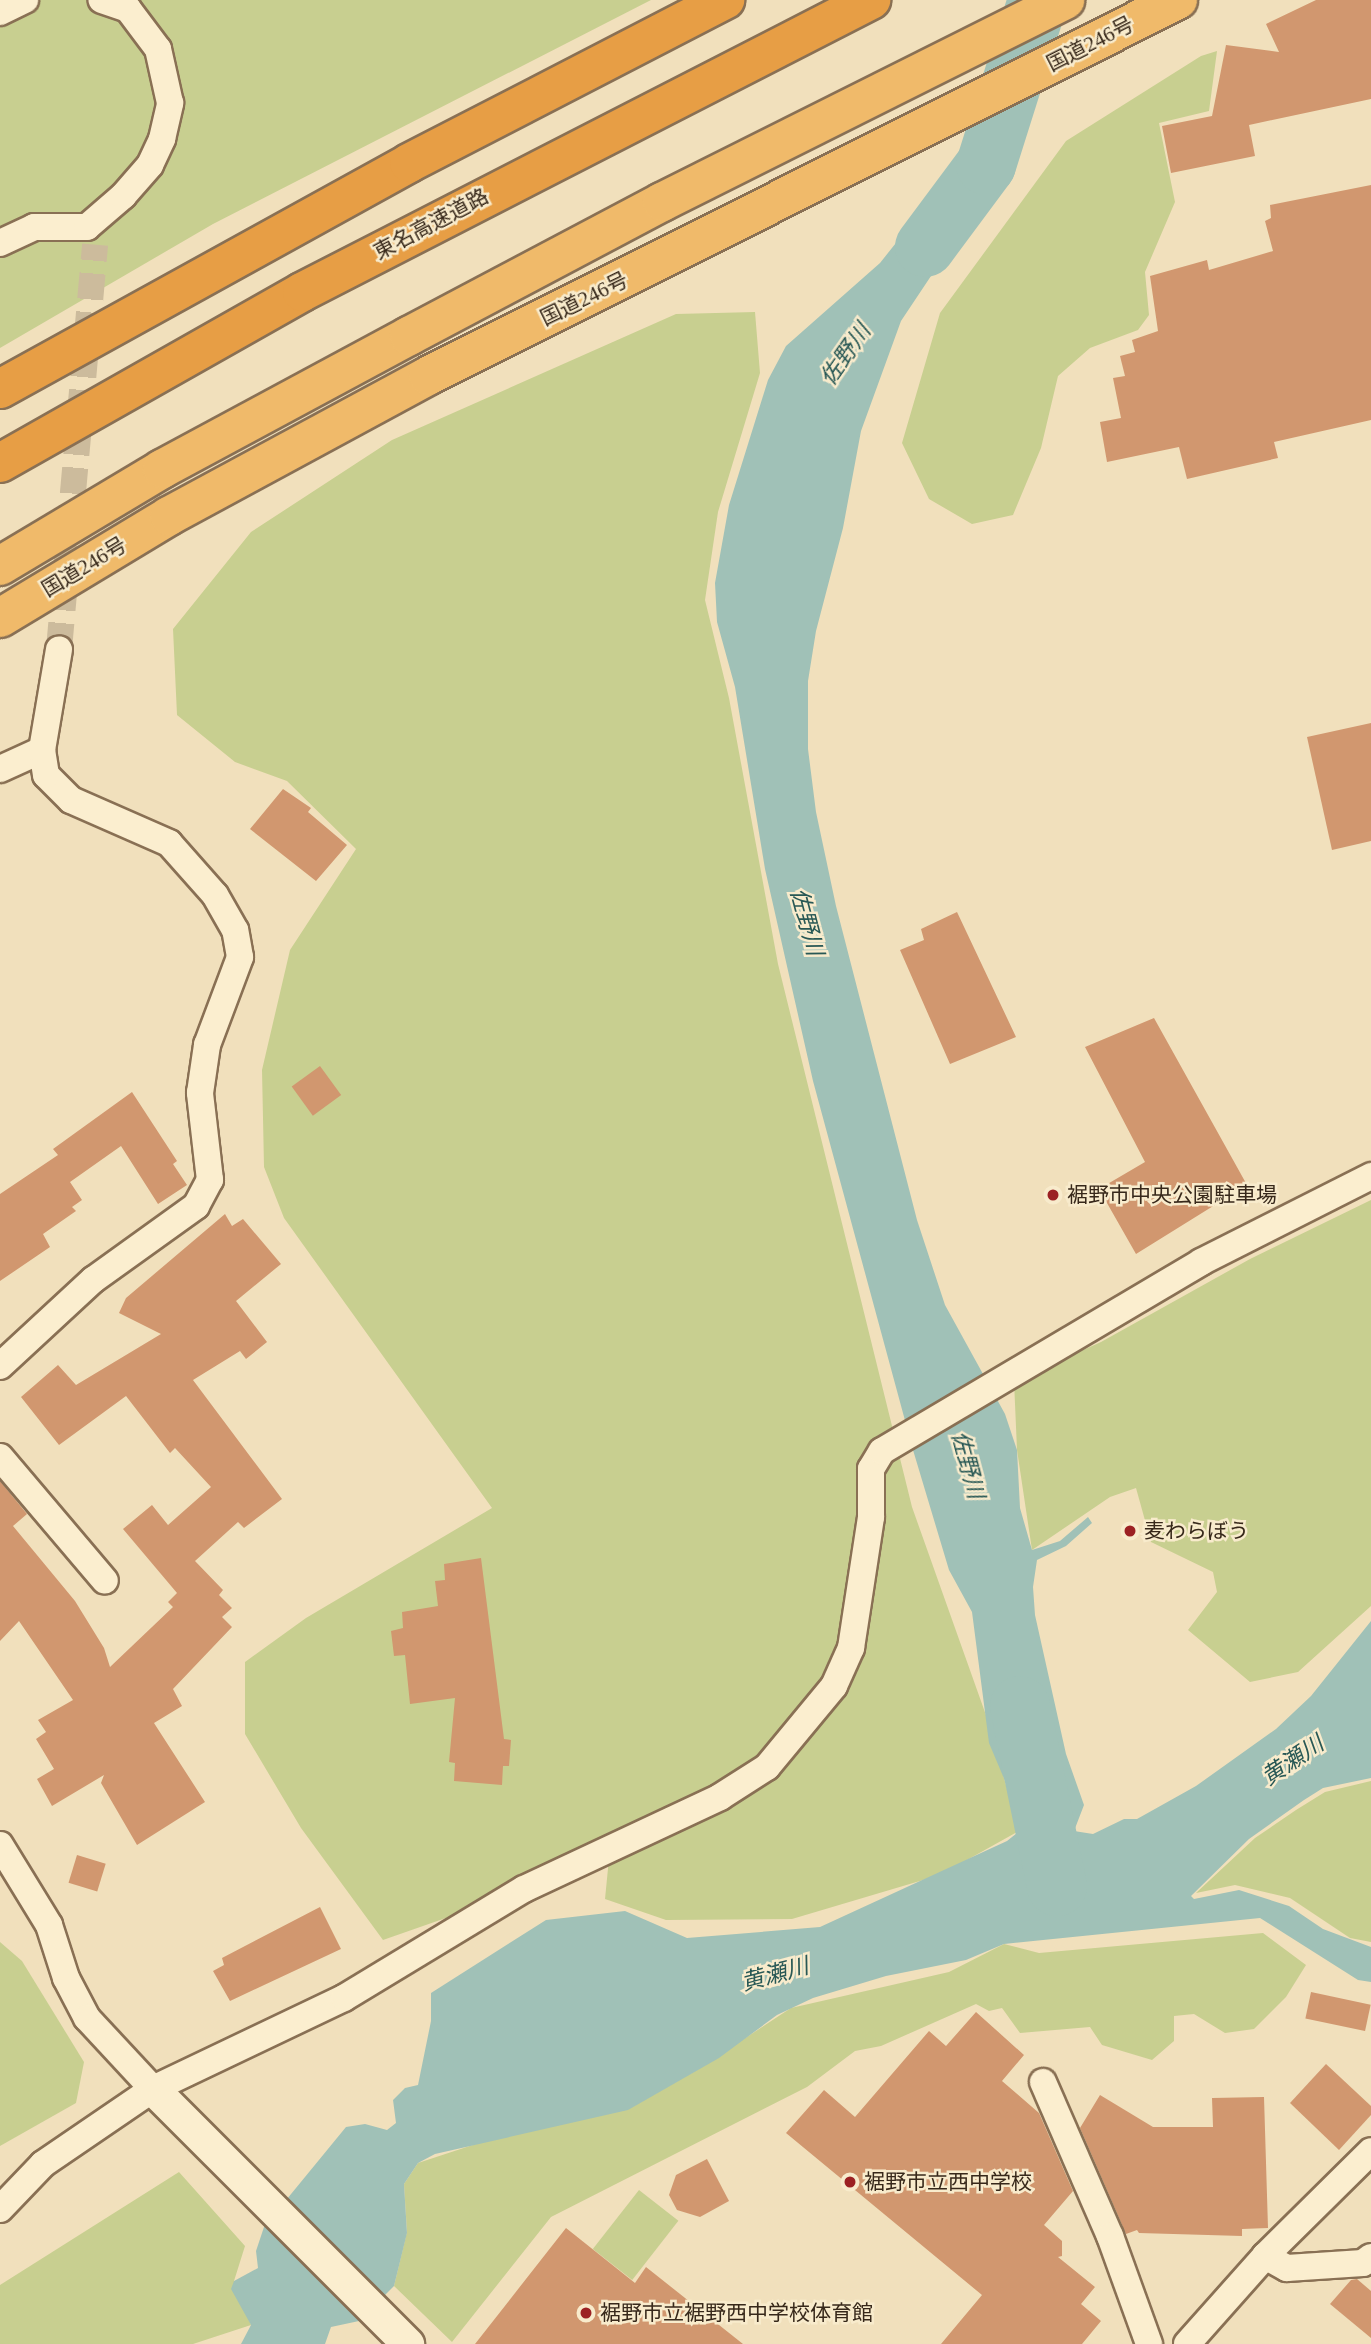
<!DOCTYPE html>
<meta charset="utf-8">
<style>
body{margin:0}
#map{position:relative;width:1371px;height:2344px;overflow:hidden;background:#f1e0bc;font-family:"Times New Roman","Noto Sans JP",serif}
div>[style]{position:absolute}
[style*='--x']{left:calc(var(--x)*1px);top:calc(var(--y)*1px);width:calc(var(--w)*1px);rotate:calc(var(--a)*1deg)}
.green>*{inset:0;background:#c8cf90;transform-origin:0 0}
.water>*{inset:0;background:#a0c1b7}
.river>*{height:60px;margin:-30px;padding:0 30px;transform-origin:30px;border-radius:30px;background:#a0c1b7}
.building>*{inset:0;background:#d1976f;transform-origin:0 0}
.minor-tunnel>*{height:26px;margin-top:-13px;transform-origin:0;background:repeating-linear-gradient(90deg,#ccbb9c 0 26px,transparent 0 39px)}
.roads{filter:drop-shadow(2px 0 #897054) drop-shadow(-2px 0 #897054) drop-shadow(0 2px #897054) drop-shadow(0 -2px #897054)}
.minor>*{height:26px;margin:-13px;padding:0 13px;transform-origin:13px;border-radius:13px;background:#fbeecf}
.tertiary>*{height:32px;margin:-16px;padding:0 16px;transform-origin:16px;border-radius:16px;background:#fbeecf}
.trunk>*{height:38px;margin:-19px;padding:0 19px;transform-origin:19px;border-radius:19px;background:#f0ba6a}
.motorway>*{height:38px;margin:-19px;padding:0 19px;transform-origin:19px;border-radius:19px;background:#e79e45}
.dots>*{width:19px;height:19px;translate:-50% -50%;box-sizing:border-box;border:4px solid #f8ebcc;border-radius:50%}
span{translate:-50% -50%;white-space:nowrap;text-align:center;line-height:1.15;-webkit-text-stroke:5px #f8ebcc;paint-order:stroke}
.street-label{font-size:21px;color:#37281a}
.poi-label{font-size:21px;color:#37281a}
.left{translate:0 -50%;text-align:left}
.water-label{font-size:23px;color:#285855;font-style:italic}
</style>
<div id="map">
<div class="green">
<div style="clip-path:polygon(0 0,651px 0,213px 224px,0 348px)"></div>
<div style="clip-path:polygon(1217px 51px,1209px 111px,1159px 123px,1175px 202px,1145px 272px,1149px 315px,1138px 330px,1090px 348px,1058px 376px,1041px 448px,1013px 515px,972px 524px,929px 499px,902px 443px,940px 313px,1066px 141px,1201px 56px)"></div>
<div style="clip-path:polygon(755px 312px,760px 373px,718px 512px,705px 600px,729px 698px,778px 964px,912px 1507px,987px 1718px,1019px 1831px,940px 1875px,792px 1919px,666px 1920px,605px 1899px,611px 1838px,586px 1843px,483px 1905px,383px 1940px,301px 1828px,245px 1734px,245px 1662px,306px 1618px,492px 1508px,284px 1218px,264px 1167px,262px 1070px,290px 950px,356px 849px,287px 781px,235px 762px,177px 715px,173px 629px,251px 532px,392px 440px,676px 314px)"></div>
<div style="clip-path:polygon(1371px 1200px,1371px 1606px,1298px 1672px,1250px 1682px,1188px 1630px,1217px 1592px,1213px 1572px,1151px 1542px,1136px 1488px,1110px 1497px,1032px 1550px,1017px 1450px,1014px 1381px,1101px 1342px,1250px 1259px)"></div>
<div style="clip-path:polygon(1371px 1781px,1371px 1942px,1350px 1938px,1290px 1898px,1235px 1885px,1196px 1893px,1255px 1838px,1296px 1810px,1325px 1792px)"></div>
<div style="clip-path:polygon(1263px 1933px,1306px 1965px,1286px 1997px,1254px 2029px,1225px 2033px,1194px 2014px,1174px 2016px,1174px 2041px,1152px 2060px,1102px 2045px,1090px 2027px,1020px 2033px,1002px 2008px,989px 2011px,976px 2004px,881px 2046px,855px 2051px,807px 2087px,551px 2217px,452px 2342px,394px 2286px,407px 2232px,404px 2184px,418px 2163px,692px 2073px,791px 2008px,949px 1972px,1004px 1944px,1039px 1953px)"></div>
<div style="clip-path:polygon(0 1942px,22px 1961px,84px 2062px,76px 2103px,0 2146px)"></div>
<div style="clip-path:polygon(179px 2172px,245px 2246px,234px 2281px,251px 2325px,193px 2344px,0 2344px,0 2285px)"></div>
<div style="left:639px;top:2190px;width:50px;height:75px;rotate:38deg"></div>
</div>
<div class="water">
<div style="clip-path:polygon(963px 174px,989px 189px,901px 321px,861px 431px,843px 528px,816px 631px,808px 681px,808px 749px,816px 812px,836px 906px,917px 1220px,945px 1305px,1005px 1414px,1017px 1450px,1020px 1508px,1032px 1550px,1060px 1541px,1088px 1517px,1092px 1523px,1066px 1546px,1037px 1560px,1033px 1587px,1035px 1615px,1066px 1754px,1084px 1805px,1074px 1831px,1093px 1834px,1124px 1819px,1137px 1819px,1196px 1786px,1276px 1729px,1311px 1696px,1371px 1621px,1371px 1778px,1323px 1788px,1304px 1800px,1249px 1839px,1191px 1896px,1194px 1899px,1239px 1890px,1289px 1906px,1323px 1929px,1371px 1947px,1371px 1982px,1358px 1980px,1260px 1918px,1004px 1944px,966px 1960px,886px 1976px,813px 1998px,777px 2015px,719px 2058px,628px 2110px,435px 2154px,418px 2163px,404px 2184px,407px 2233px,394px 2286px,359px 2321px,331px 2327px,325px 2344px,241px 2344px,251px 2325px,231px 2289px,234px 2281px,258px 2268px,256px 2251px,264px 2227px,346px 2127px,365px 2124px,387px 2130px,396px 2123px,393px 2100px,405px 2088px,418px 2085px,431px 2021px,431px 1993px,546px 1920px,625px 1911px,687px 1938px,820px 1927px,1007px 1841px,1032px 1821px,1051px 1798px,1047px 1790px,1026px 1780px,1008px 1788px,989px 1743px,972px 1612px,949px 1570px,913px 1450px,813px 1081px,765px 869px,735px 687px,717px 622px,715px 583px,729px 505px,768px 380px,786px 346px,880px 263px,915px 219px,931px 211px)"></div>
</div>
<div class="river">
<div style="--x:925;--y:247;--w:102;--a:-53.4"></div>
<div style="--x:986;--y:165;--w:173;--a:-72.5"></div>
<div style="--x:1020;--y:1706;--w:184;--a:78.4"></div>
</div>
<div class="building">
<div style="clip-path:polygon(1316px 0,1371px 0,1371px 99px,1249px 125px,1255px 156px,1171px 173px,1162px 126px,1212px 116px,1226px 45px,1279px 52px,1266px 24px)"></div>
<div style="clip-path:polygon(1371px 185px,1371px 420px,1274px 442px,1278px 458px,1187px 479px,1179px 447px,1107px 462px,1100px 422px,1121px 418px,1113px 378px,1125px 376px,1120px 356px,1135px 352px,1132px 340px,1158px 331px,1150px 276px,1207px 260px,1209px 270px,1273px 251px,1265px 221px,1271px 218px,1270px 205px)"></div>
<div style="clip-path:polygon(1371px 723px,1371px 841px,1332px 850px,1307px 737px)"></div>
<div style="clip-path:polygon(283px 789px,311px 808px,308px 812px,347px 845px,316px 881px,250px 829px)"></div>
<div style="clip-path:polygon(957px 912px,1016px 1037px,950px 1064px,900px 950px,924px 940px,921px 929px)"></div>
<div style="clip-path:polygon(1154px 1018px,1247px 1185px,1136px 1254px,1099px 1189px,1145px 1162px,1085px 1047px)"></div>
<div style="left:320px;top:1066px;width:36px;height:35px;rotate:54deg"></div>
<div style="clip-path:polygon(132px 1092px,177px 1161px,173px 1164px,187px 1185px,158px 1204px,121px 1146px,70px 1182px,82px 1200px,72px 1207px,76px 1211px,43px 1234px,50px 1247px,0 1281px,0 1194px,58px 1155px,53px 1149px)"></div>
<div style="clip-path:polygon(225px 1214px,232px 1226px,243px 1219px,281px 1264px,236px 1301px,267px 1342px,246px 1359px,240px 1351px,193px 1380px,282px 1499px,244px 1528px,238px 1522px,195px 1561px,223px 1590px,219px 1595px,232px 1608px,222px 1617px,232px 1627px,173px 1689px,182px 1706px,154px 1723px,205px 1802px,137px 1845px,101px 1783px,104px 1775px,52px 1806px,37px 1779px,54px 1769px,36px 1739px,46px 1732px,38px 1720px,73px 1700px,19px 1621px,0 1641px,0 1481px,27px 1514px,13px 1526px,75px 1601px,104px 1648px,110px 1667px,173px 1607px,168px 1602px,177px 1593px,123px 1529px,152px 1505px,168px 1525px,211px 1487px,175px 1448px,170px 1453px,126px 1396px,59px 1445px,21px 1397px,58px 1365px,76px 1385px,161px 1334px,119px 1313px,126px 1298px)"></div>
<div style="clip-path:polygon(481px 1558px,504px 1739px,511px 1740px,509px 1766px,503px 1766px,502px 1785px,454px 1781px,455px 1763px,449px 1762px,455px 1698px,410px 1704px,405px 1655px,394px 1656px,391px 1631px,403px 1628px,402px 1612px,438px 1606px,435px 1581px,445px 1580px,444px 1564px)"></div>
<div style="left:77px;top:1855px;width:30px;height:29px;rotate:17deg"></div>
<div style="clip-path:polygon(320px 1907px,341px 1949px,230px 2001px,213px 1971px,224px 1965px,222px 1958px)"></div>
<div style="left:1311px;top:1992px;width:61px;height:27px;rotate:12deg"></div>
<div style="clip-path:polygon(976px 2012px,1024px 2055px,1002px 2081px,1039px 2113px,1073px 2191px,1044px 2225px,1062px 2241px,1062px 2256px,1058px 2257px,1095px 2287px,1081px 2304px,1101px 2321px,1082px 2344px,941px 2344px,982px 2295px,786px 2133px,824px 2090px,855px 2117px,929px 2031px,946px 2046px)"></div>
<div style="clip-path:polygon(1326px 2064px,1371px 2106px,1371px 2115px,1339px 2150px,1290px 2103px)"></div>
<div style="clip-path:polygon(1100px 2095px,1153px 2127px,1213px 2127px,1212px 2098px,1264px 2097px,1268px 2228px,1242px 2229px,1242px 2236px,1139px 2233px,1137px 2230px,1126px 2234px,1080px 2128px)"></div>
<div style="clip-path:polygon(707px 2159px,729px 2201px,700px 2217px,677px 2210px,669px 2195px,676px 2175px)"></div>
<div style="clip-path:polygon(566px 2228px,635px 2283px,646px 2267px,743px 2344px,475px 2344px)"></div>
<div style="clip-path:polygon(1357px 2279px,1371px 2291px,1371px 2338px,1330px 2304px,1351px 2280px)"></div>
</div>
<div class="minor-tunnel">
<div style="--x:59;--y:649;--w:406;--a:-84.9"></div>
</div>
<div class="roads">
<div class="minor">
<div style="--x:0;--y:12;--w:28;--a:-26"></div>
<div style="--x:0;--y:243;--w:38;--a:-25"></div>
<div style="--x:34;--y:227;--w:53;--a:0"></div>
<div style="--x:87;--y:227;--w:48;--a:-40.7"></div>
<div style="--x:123;--y:196;--w:41;--a:-48.9"></div>
<div style="--x:150;--y:165;--w:29;--a:-65"></div>
<div style="--x:162;--y:139;--w:37;--a:-77"></div>
<div style="--x:170;--y:103;--w:55;--a:-102.5"></div>
<div style="--x:158;--y:49;--w:50;--a:-126.9"></div>
<div style="--x:128;--y:9;--w:28;--a:-161"></div>
<div style="--x:0;--y:769;--w:46;--a:-24.3"></div>
<div style="--x:0;--y:1366;--w:127;--a:-42.8"></div>
<div style="--x:93;--y:1280;--w:127;--a:-35.7"></div>
<div style="--x:196;--y:1206;--w:30;--a:-62"></div>
<div style="--x:210;--y:1180;--w:88;--a:-96.6"></div>
<div style="--x:200;--y:1093;--w:49;--a:-81.7"></div>
<div style="--x:207;--y:1045;--w:94;--a:-69.4"></div>
<div style="--x:240;--y:957;--w:27;--a:-100"></div>
<div style="--x:235;--y:930;--w:40;--a:-119.7"></div>
<div style="--x:215;--y:895;--w:69;--a:-131.5"></div>
<div style="--x:169;--y:843;--w:107;--a:-156.3"></div>
<div style="--x:71;--y:800;--w:35;--a:-135"></div>
<div style="--x:46;--y:775;--w:25;--a:-99"></div>
<div style="--x:42;--y:750;--w:102;--a:-80.4"></div>
<div style="--x:0;--y:1457;--w:162;--a:49.7"></div>
<div style="--x:0;--y:1845;--w:94;--a:58.5"></div>
<div style="--x:49;--y:1925;--w:56;--a:72.2"></div>
<div style="--x:66;--y:1978;--w:45;--a:62.3"></div>
<div style="--x:87;--y:2018;--w:97;--a:47.1"></div>
<div style="--x:1043;--y:2082;--w:168;--a:66.5"></div>
<div style="--x:1110;--y:2236;--w:115;--a:70.1"></div>
<div style="--x:0;--y:2209;--w:62;--a:-46.3"></div>
<div style="--x:43;--y:2164;--w:133;--a:-34.3"></div>
<div style="--x:153;--y:2089;--w:212;--a:-25.5"></div>
<div style="--x:344;--y:1998;--w:210;--a:-31.2"></div>
<div style="--x:524;--y:1889;--w:217;--a:-25.1"></div>
<div style="--x:720;--y:1797;--w:56;--a:-32.6"></div>
<div style="--x:767;--y:1767;--w:105;--a:-50.4"></div>
<div style="--x:834;--y:1686;--w:42;--a:-65.9"></div>
<div style="--x:851;--y:1648;--w:133;--a:-81.3"></div>
<div style="--x:871;--y:1517;--w:48;--a:-90"></div>
<div style="--x:871;--y:1469;--w:21;--a:-59"></div>
<div style="--x:882;--y:1451;--w:371;--a:-30.6"></div>
<div style="--x:1201;--y:1262;--w:191;--a:-26.8"></div>
<div style="--x:1265;--y:2256;--w:25;--a:29"></div>
<div style="--x:1287;--y:2268;--w:76;--a:-3.8"></div>
<div style="--x:1363;--y:2263;--w:10;--a:-37"></div>
<div style="--x:1187;--y:2344;--w:118;--a:-48.4"></div>
<div style="--x:1265;--y:2256;--w:149;--a:-44.7"></div>
</div>
<div class="tertiary">
<div style="--x:153;--y:2089;--w:361;--a:45"></div>
</div>
<div class="trunk">
<div style="--x:0;--y:566;--w:189;--a:-30.9"></div>
<div style="--x:162;--y:469;--w:281;--a:-28.3"></div>
<div style="--x:409;--y:336;--w:286;--a:-27.9"></div>
<div style="--x:662;--y:202;--w:451;--a:-26.6"></div>
<div style="--x:0;--y:618;--w:197;--a:-31.1"></div>
<div style="--x:169;--y:516;--w:294;--a:-28.4"></div>
<div style="--x:428;--y:376;--w:839;--a:-26.63"></div>
</div>
<div class="motorway">
<div style="--x:0;--y:389;--w:467;--a:-28.9"></div>
<div style="--x:409;--y:163;--w:356;--a:-27.3"></div>
<div style="--x:0;--y:463;--w:347;--a:-29.5"></div>
<div style="--x:302;--y:292;--w:640;--a:-27.17"></div>
</div>
</div>
<div class="dots">
<div style="left:1053px;top:1195px;background:#9c2123"></div>
<div style="left:1130px;top:1531px;background:#9c2123"></div>
<div style="left:850px;top:2182px;background:#9c2123"></div>
<div style="left:586px;top:2313px;background:#9c2123"></div>
</div>
<div class="street-label">
<span style="left:1090px;top:44px;rotate:-27deg">国道246号</span>
<span style="left:431px;top:224px;rotate:-28deg">東名高速道路</span>
<span style="left:584px;top:299px;rotate:-26deg">国道246号</span>
<span style="left:84px;top:567px;rotate:-31deg">国道246号</span>
</div>
<div class="poi-label">
<span class="left" style="left:1067px;top:1195px">裾野市中央公園駐車場</span>
<span class="left" style="left:1144px;top:1531px">麦わらぼう</span>
<span class="left" style="left:864px;top:2182px">裾野市立西中学校</span>
<span class="left" style="left:600px;top:2313px">裾野市立裾野西中学校体育館</span>
</div>
<div class="water-label">
<span style="left:846px;top:355px;rotate:-55deg">佐野川</span>
<span style="left:806px;top:922px;rotate:75deg">佐野川</span>
<span style="left:967px;top:1465px;rotate:75deg">佐野川</span>
<span style="left:1293px;top:1761px;rotate:-34deg">黄瀬川</span>
<span style="left:775px;top:1975px;rotate:-15deg">黄瀬川</span>
</div>
</div>
